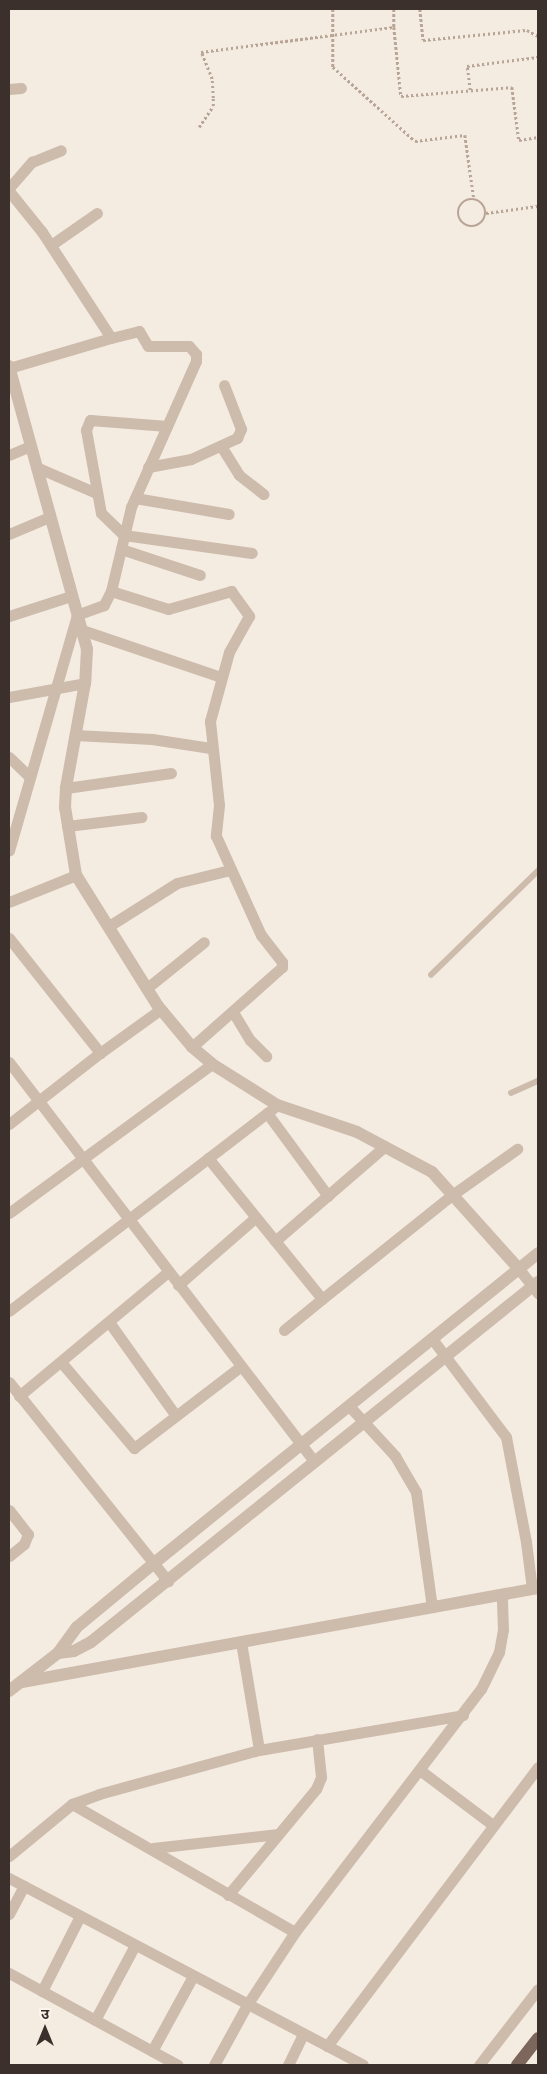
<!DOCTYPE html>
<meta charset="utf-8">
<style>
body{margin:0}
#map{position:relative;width:547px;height:2074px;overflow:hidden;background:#f4ebe1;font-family:"Golos Text","Noto Sans Devanagari",sans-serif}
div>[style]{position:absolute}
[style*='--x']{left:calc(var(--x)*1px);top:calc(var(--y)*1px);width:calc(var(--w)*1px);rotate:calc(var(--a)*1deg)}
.path>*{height:2.5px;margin-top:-1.25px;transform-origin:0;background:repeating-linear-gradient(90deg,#b9a596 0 2.5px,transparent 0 5px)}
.path>.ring{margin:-1.25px;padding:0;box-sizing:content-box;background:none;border:2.5px solid #b9a596;border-radius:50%}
.service>*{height:5.5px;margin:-2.75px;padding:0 2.75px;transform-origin:2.75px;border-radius:2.75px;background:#cdbbac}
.minor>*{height:11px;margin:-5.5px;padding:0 5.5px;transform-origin:5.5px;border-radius:5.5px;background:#cdbbac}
.tertiary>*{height:12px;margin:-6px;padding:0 6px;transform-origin:6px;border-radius:6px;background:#cdbbac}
.primary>*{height:12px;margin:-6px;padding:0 6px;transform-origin:6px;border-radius:6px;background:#7d675c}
span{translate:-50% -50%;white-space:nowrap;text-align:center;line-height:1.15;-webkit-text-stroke:4.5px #fbf5ee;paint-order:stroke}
.frame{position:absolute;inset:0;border:10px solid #3b302b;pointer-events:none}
.north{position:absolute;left:20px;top:2004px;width:50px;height:50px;-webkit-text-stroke:4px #fbf5ee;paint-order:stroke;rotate:0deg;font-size:14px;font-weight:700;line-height:20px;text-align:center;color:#3b302b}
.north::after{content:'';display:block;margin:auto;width:18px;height:22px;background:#3b302b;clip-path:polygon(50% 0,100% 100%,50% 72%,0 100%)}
</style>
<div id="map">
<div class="path">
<div style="--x:333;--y:9;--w:58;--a:90"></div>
<div style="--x:333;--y:67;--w:110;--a:42.1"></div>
<div style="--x:415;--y:141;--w:50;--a:-6.8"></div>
<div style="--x:465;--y:135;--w:65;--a:82"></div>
<div style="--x:394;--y:9;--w:18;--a:90"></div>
<div style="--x:420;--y:9;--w:31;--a:84"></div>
<div style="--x:423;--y:40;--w:104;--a:-5.5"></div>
<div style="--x:527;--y:30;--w:13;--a:29"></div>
<div style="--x:470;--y:90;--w:24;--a:-97"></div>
<div style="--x:467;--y:66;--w:72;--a:-7.2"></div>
<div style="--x:199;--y:127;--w:25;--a:-56"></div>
<div style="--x:213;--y:106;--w:8;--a:-90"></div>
<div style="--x:213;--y:98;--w:19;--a:-93"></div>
<div style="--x:212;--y:79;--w:29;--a:-112"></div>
<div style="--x:201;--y:52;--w:195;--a:-7.4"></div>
<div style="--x:394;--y:27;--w:69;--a:84.2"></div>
<div style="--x:401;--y:96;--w:111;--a:-4.6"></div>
<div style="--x:512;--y:87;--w:53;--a:82.5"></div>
<div style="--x:519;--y:140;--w:19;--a:-9"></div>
<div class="ring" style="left:458px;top:199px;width:25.5px;height:25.5px"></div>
<div style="--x:486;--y:213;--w:52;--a:-7.7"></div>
</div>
<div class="service">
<div style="--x:431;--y:975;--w:149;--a:-44.2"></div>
<div style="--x:511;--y:1093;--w:30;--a:-24"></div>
</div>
<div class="minor">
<div style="--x:9;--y:89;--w:12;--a:-5"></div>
<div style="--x:9;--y:188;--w:35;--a:-49"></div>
<div style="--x:32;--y:162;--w:31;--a:-22"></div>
<div style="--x:9;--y:191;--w:53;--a:51.2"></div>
<div style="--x:42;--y:232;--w:126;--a:56.9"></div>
<div style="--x:111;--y:338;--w:29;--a:-14"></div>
<div style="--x:139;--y:331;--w:17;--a:59"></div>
<div style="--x:148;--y:346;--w:41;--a:0"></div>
<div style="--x:189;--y:346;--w:11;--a:49"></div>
<div style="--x:196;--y:354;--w:7;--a:90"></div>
<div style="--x:196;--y:361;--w:160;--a:114"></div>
<div style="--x:131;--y:507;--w:86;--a:103.4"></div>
<div style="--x:111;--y:591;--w:16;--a:117"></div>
<div style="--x:104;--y:605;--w:29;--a:160"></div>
<div style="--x:77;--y:615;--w:245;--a:106.1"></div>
<div style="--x:51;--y:245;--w:56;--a:-34.8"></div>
<div style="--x:9;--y:368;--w:106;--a:-16.4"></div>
<div style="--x:167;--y:426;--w:77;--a:-175.5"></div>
<div style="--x:90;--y:420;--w:11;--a:112"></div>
<div style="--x:86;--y:430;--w:84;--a:79.8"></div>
<div style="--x:101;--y:513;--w:32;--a:44"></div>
<div style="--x:124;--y:535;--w:129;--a:8"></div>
<div style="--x:221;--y:446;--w:34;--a:58"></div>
<div style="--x:239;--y:475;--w:31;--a:38"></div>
<div style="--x:9;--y:455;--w:23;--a:-23"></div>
<div style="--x:36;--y:467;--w:65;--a:23.4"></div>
<div style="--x:148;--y:467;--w:44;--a:-10.5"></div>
<div style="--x:191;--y:459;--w:51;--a:-24.5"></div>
<div style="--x:237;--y:438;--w:10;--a:-66"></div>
<div style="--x:241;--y:429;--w:47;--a:-111.1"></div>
<div style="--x:135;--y:498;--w:95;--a:9.7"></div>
<div style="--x:9;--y:534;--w:43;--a:-23"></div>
<div style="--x:121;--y:549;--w:83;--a:18.2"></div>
<div style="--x:111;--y:591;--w:60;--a:17.5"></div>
<div style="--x:168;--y:609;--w:66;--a:-15.9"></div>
<div style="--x:231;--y:591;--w:31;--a:54"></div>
<div style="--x:249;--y:616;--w:41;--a:119.1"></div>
<div style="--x:229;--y:652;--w:72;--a:105.4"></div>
<div style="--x:210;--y:721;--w:84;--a:83.9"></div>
<div style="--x:219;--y:805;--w:31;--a:96"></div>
<div style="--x:216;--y:836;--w:109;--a:65.6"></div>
<div style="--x:261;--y:935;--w:34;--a:52"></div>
<div style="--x:282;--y:962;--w:5;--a:90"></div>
<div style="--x:282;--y:967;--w:120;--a:138.4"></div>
<div style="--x:9;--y:616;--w:65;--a:-17.9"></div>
<div style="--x:82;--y:630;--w:147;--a:18.7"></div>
<div style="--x:9;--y:697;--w:77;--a:-10.4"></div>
<div style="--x:75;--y:735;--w:77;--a:3"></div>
<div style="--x:152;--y:739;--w:59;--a:8.8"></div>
<div style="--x:9;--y:757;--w:29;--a:44"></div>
<div style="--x:66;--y:788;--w:106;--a:-8.1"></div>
<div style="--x:67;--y:826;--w:75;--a:-6.9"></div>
<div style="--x:9;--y:902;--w:72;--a:-21.9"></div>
<div style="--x:109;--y:926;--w:80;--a:-32.3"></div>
<div style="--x:177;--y:883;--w:55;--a:-13.8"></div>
<div style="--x:9;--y:938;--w:147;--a:51.6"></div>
<div style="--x:100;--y:1053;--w:75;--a:-35.8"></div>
<div style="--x:147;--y:988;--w:73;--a:-38.9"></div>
<div style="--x:233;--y:1012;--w:33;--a:59"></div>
<div style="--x:250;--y:1040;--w:23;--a:45"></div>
<div style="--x:9;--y:1062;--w:502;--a:52.61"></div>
<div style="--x:267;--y:1113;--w:103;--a:53.7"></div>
<div style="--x:9;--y:1124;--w:115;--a:-38"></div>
<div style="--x:208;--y:1158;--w:181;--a:51"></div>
<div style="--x:322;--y:1299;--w:166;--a:-38.7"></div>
<div style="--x:452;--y:1195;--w:80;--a:-35.3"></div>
<div style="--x:9;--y:1213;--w:252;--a:-36.3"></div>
<div style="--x:275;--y:1241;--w:145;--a:-40.8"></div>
<div style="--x:519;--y:1269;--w:31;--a:52"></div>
<div style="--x:178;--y:1285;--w:103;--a:-41.1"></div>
<div style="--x:9;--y:1311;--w:338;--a:-37.5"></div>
<div style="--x:109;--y:1322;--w:115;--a:54.5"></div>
<div style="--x:284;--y:1330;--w:49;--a:-39.2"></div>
<div style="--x:433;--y:1340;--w:121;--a:53"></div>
<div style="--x:506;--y:1437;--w:107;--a:79.2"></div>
<div style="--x:526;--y:1542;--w:47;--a:82.7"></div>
<div style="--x:61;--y:1362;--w:113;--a:49.7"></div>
<div style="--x:134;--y:1448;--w:133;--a:-37.4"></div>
<div style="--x:9;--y:1382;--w:255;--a:51.4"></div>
<div style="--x:19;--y:1396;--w:194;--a:-39.8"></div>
<div style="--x:350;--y:1407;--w:67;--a:47.4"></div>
<div style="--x:395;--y:1456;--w:42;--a:59.7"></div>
<div style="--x:416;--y:1492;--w:116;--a:82.1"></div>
<div style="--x:9;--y:1510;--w:31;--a:52"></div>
<div style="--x:28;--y:1534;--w:11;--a:112"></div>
<div style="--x:24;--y:1544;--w:19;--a:141"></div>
<div style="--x:241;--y:1642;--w:109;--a:80.5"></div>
<div style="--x:421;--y:1771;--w:90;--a:36.9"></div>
<div style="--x:72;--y:1804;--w:257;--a:29.9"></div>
<div style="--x:153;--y:1848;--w:126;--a:-6.4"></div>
<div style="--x:9;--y:1856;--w:82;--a:-39.5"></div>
<div style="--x:72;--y:1804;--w:29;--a:-20"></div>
<div style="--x:99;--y:1794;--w:166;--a:-15.4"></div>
<div style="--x:259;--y:1750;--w:207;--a:-9.7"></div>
<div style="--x:9;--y:1878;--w:400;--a:27.8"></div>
<div style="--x:228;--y:1895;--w:138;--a:-50.3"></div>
<div style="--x:316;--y:1789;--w:13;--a:-67"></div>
<div style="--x:321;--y:1777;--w:38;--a:-96"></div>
<div style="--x:9;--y:1914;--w:32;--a:-62"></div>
<div style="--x:9;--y:1973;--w:192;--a:28.6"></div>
<div style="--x:42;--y:1991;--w:84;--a:-63.1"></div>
<div style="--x:95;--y:2020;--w:85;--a:-61.9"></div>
<div style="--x:327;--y:2046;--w:350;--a:-52.9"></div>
<div style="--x:152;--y:2051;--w:85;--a:-61.3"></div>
<div style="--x:214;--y:2065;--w:68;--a:-61.2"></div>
<div style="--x:247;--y:2005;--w:87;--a:-56.7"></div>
<div style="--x:295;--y:1932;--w:306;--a:-52.6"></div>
<div style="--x:481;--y:1689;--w:41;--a:-64.1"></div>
<div style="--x:499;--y:1652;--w:22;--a:-80"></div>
<div style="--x:503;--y:1630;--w:36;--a:-92"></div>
<div style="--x:288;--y:2065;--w:34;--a:-64"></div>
<div style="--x:479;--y:2065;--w:96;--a:-52.2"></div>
</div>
<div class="tertiary">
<div style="--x:9;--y:366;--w:294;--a:74.6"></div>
<div style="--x:87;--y:649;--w:34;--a:93"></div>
<div style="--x:85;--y:683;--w:107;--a:100.3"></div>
<div style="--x:66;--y:788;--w:19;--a:93"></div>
<div style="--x:65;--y:807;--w:69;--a:80.8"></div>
<div style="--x:76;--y:875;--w:155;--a:58"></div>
<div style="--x:158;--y:1006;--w:53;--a:50.3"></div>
<div style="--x:192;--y:1047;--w:26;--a:40"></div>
<div style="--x:212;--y:1064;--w:77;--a:32.2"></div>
<div style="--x:277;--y:1105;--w:84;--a:18.6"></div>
<div style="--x:357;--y:1132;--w:85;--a:28.1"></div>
<div style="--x:432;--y:1172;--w:130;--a:48.1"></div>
<div style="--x:58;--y:1653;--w:16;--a:-7"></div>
<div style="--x:74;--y:1651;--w:19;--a:-28"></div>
<div style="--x:91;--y:1642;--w:574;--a:-38.85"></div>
<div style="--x:22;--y:1682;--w:524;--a:-10.32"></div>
<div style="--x:9;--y:1691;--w:62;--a:-37.8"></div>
<div style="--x:58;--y:1653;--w:32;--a:-54"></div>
<div style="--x:77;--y:1627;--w:99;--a:-39.7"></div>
<div style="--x:153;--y:1564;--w:495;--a:-38.9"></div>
</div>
<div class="primary">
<div style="--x:517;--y:2065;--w:34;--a:-52"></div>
</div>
<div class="frame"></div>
<div class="north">उ</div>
</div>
